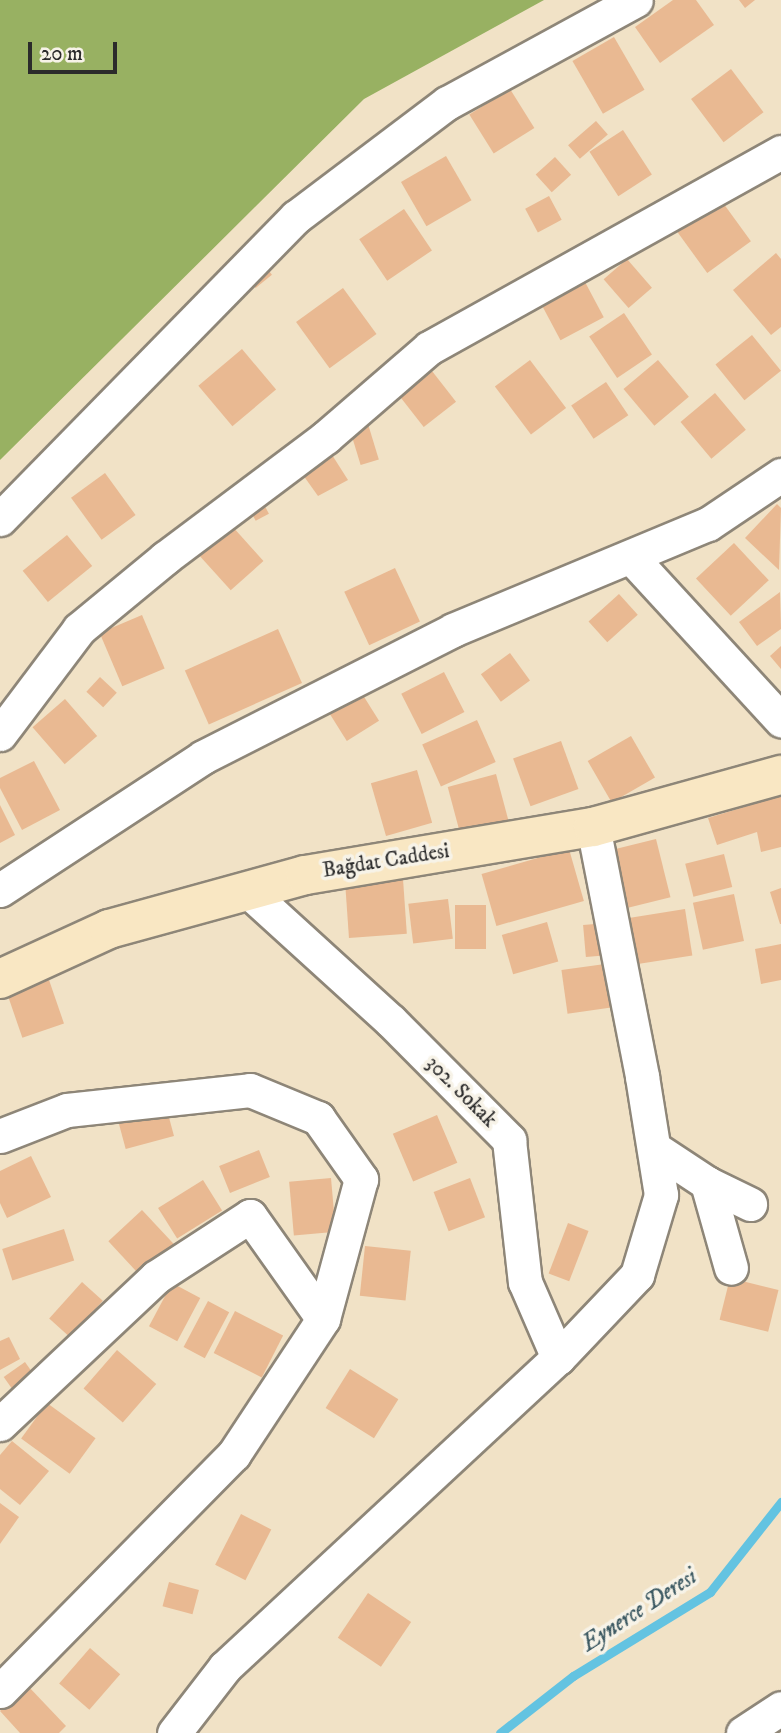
<!DOCTYPE html>
<meta charset="utf-8">
<style>
body{margin:0}
#map{position:relative;width:781px;height:1733px;overflow:hidden;background:#f1e2c6;font-family:"IM FELL DW Pica",serif}
div>[style]{position:absolute}
[style*='--x']{left:calc(var(--x)*1px);top:calc(var(--y)*1px);width:calc(var(--w)*1px);rotate:calc(var(--a)*1deg)}
.forest>*{inset:0;background:#98b162}
.stream>*{height:9px;margin:-4.5px;padding:0 4.5px;transform-origin:4.5px;border-radius:4.5px;background:#63c3e1}
.building>*{inset:0;background:#e9b992;transform-origin:0 0}
.roads{filter:drop-shadow(2px 0 #8e8678) drop-shadow(-2px 0 #8e8678) drop-shadow(0 2px #8e8678) drop-shadow(0 -2px #8e8678)}
.street>*{height:33px;margin:-16.5px;padding:0 16.5px;transform-origin:16.5px;border-radius:16.5px;background:#fff}
.secondary>*{height:38px;margin:-19px;padding:0 19px;transform-origin:19px;border-radius:19px;background:#f9e7c3}
span{translate:-50% -50%;white-space:nowrap;text-align:center;line-height:1.15;-webkit-text-stroke:7px #f7f3e8;paint-order:stroke}
.street-label{font-size:21px;color:#2b2b2b}
.water-label{font-size:23px;color:#3c5962;font-style:italic}
.scale{position:absolute;left:28px;top:42px;width:89px;height:32px;box-sizing:border-box;border:4px solid #2b2b2b;border-top:0;padding-left:9px;font-size:21px;line-height:24px;white-space:nowrap;color:#2b2b2b;-webkit-text-stroke:5px #f7f3e8;paint-order:stroke}
</style>
<div id="map">
<div class="forest">
<div style="clip-path:polygon(0 0,544px 0,364px 99px,0 460px)"></div>
</div>
<div class="stream">
<div style="--x:500;--y:1733;--w:93;--a:-38"></div>
<div style="--x:573;--y:1676;--w:161;--a:-31.5"></div>
<div style="--x:710;--y:1592;--w:115;--a:-51.7"></div>
</div>
<div class="building">
<div style="clip-path:polygon(673px 0,696px 0,714px 25px,660px 63px,635px 27px)"></div>
<div style="clip-path:polygon(739px 0,755px 0,745px 8px)"></div>
<div style="left:614px;top:37px;width:61px;height:48px;rotate:60deg"></div>
<div style="left:731px;top:69px;width:54px;height:50px;rotate:53deg"></div>
<div style="left:510px;top:89px;width:46px;height:48px;rotate:58deg"></div>
<div style="left:596px;top:121px;width:18px;height:37px;rotate:49deg"></div>
<div style="left:623px;top:130px;width:53px;height:40px;rotate:57deg"></div>
<div style="left:446px;top:156px;width:51px;height:52px;rotate:60deg"></div>
<div style="left:555px;top:157px;width:24px;height:26px;rotate:48deg"></div>
<div style="left:549px;top:196px;width:27px;height:27px;rotate:62deg"></div>
<div style="left:718px;top:196px;width:56px;height:54px;rotate:54deg"></div>
<div style="left:404px;top:209px;width:50px;height:54px;rotate:56deg"></div>
<div style="clip-path:polygon(776px 253px,781px 259px,781px 327px,771px 335px,733px 290px)"></div>
<div style="left:627px;top:259px;width:38px;height:31px;rotate:49deg"></div>
<div style="left:260px;top:260px;width:19px;height:21px;rotate:51deg"></div>
<div style="left:585px;top:282px;width:40px;height:49px;rotate:62deg"></div>
<div style="left:343px;top:288px;width:57px;height:58px;rotate:54deg"></div>
<div style="left:624px;top:313px;width:50px;height:42px;rotate:56deg"></div>
<div style="left:752px;top:335px;width:46px;height:47px;rotate:51deg"></div>
<div style="left:242px;top:349px;width:53px;height:57px;rotate:50deg"></div>
<div style="left:530px;top:360px;width:60px;height:44px;rotate:53deg"></div>
<div style="left:658px;top:360px;width:48px;height:45px;rotate:50deg"></div>
<div style="left:432px;top:371px;width:39px;height:41px;rotate:52deg"></div>
<div style="left:606px;top:382px;width:40px;height:42px;rotate:56deg"></div>
<div style="left:715px;top:393px;width:48px;height:45px;rotate:50deg"></div>
<div style="left:368px;top:424px;width:37px;height:19px;rotate:73deg"></div>
<div style="clip-path:polygon(327px 447px,348px 480px,318px 496px,298px 468px)"></div>
<div style="left:105px;top:473px;width:52px;height:42px;rotate:54deg"></div>
<div style="left:260px;top:497px;width:19px;height:15px;rotate:62deg"></div>
<div style="clip-path:polygon(777px 504px,781px 508px,779px 570px,745px 538px)"></div>
<div style="left:232px;top:526px;width:47px;height:44px;rotate:48deg"></div>
<div style="left:67px;top:535px;width:40px;height:57px;rotate:51deg"></div>
<div style="left:734px;top:543px;width:51px;height:52px;rotate:47deg"></div>
<div style="left:395px;top:568px;width:59px;height:56px;rotate:65deg"></div>
<div style="clip-path:polygon(780px 592px,781px 629px,757px 646px,739px 622px)"></div>
<div style="left:619px;top:594px;width:28px;height:41px;rotate:48deg"></div>
<div style="left:142px;top:615px;width:58px;height:46px;rotate:67deg"></div>
<div style="left:278px;top:629px;width:59px;height:102px;rotate:66deg"></div>
<div style="clip-path:polygon(781px 646px,781px 669px,770px 656px)"></div>
<div style="left:510px;top:653px;width:34px;height:36px;rotate:54deg"></div>
<div style="left:444px;top:672px;width:45px;height:48px;rotate:63deg"></div>
<div style="left:100px;top:677px;width:23px;height:20px;rotate:43deg"></div>
<div style="left:361px;top:692px;width:34px;height:38px;rotate:58deg"></div>
<div style="left:65px;top:699px;width:49px;height:43px;rotate:49deg"></div>
<div style="left:477px;top:720px;width:46px;height:60px;rotate:66deg"></div>
<div style="left:631px;top:736px;width:48px;height:50px;rotate:60deg"></div>
<div style="left:561px;top:741px;width:51px;height:51px;rotate:70deg"></div>
<div style="clip-path:polygon(34px 761px,60px 810px,22px 830px,0 788px,0 778px)"></div>
<div style="left:417px;top:770px;width:55px;height:48px;rotate:74deg"></div>
<div style="left:496px;top:774px;width:53px;height:50px;rotate:75deg"></div>
<div style="clip-path:polygon(781px 796px,781px 847px,761px 852px,757px 832px,717px 845px,708px 818px)"></div>
<div style="clip-path:polygon(0 805px,15px 835px,0 843px)"></div>
<div style="left:656px;top:839px;width:60px;height:49px;rotate:76deg"></div>
<div style="left:569px;top:849px;width:54px;height:91px;rotate:74deg"></div>
<div style="left:724px;top:854px;width:34px;height:40px;rotate:76deg"></div>
<div style="left:403px;top:879px;width:55px;height:58px;rotate:86deg"></div>
<div style="clip-path:polygon(781px 888px,781px 924px,780px 924px,770px 892px)"></div>
<div style="left:734px;top:894px;width:48px;height:42px;rotate:78deg"></div>
<div style="left:448px;top:899px;width:40px;height:40px;rotate:83deg"></div>
<div style="left:455px;top:905px;width:31px;height:44px"></div>
<div style="left:685px;top:909px;width:47px;height:60px;rotate:81deg"></div>
<div style="left:547px;top:922px;width:41px;height:47px;rotate:74deg"></div>
<div style="left:607px;top:923px;width:32px;height:24px;rotate:85deg"></div>
<div style="clip-path:polygon(781px 944px,781px 980px,761px 984px,755px 949px)"></div>
<div style="left:605px;top:964px;width:44px;height:44px;rotate:82deg"></div>
<div style="left:49px;top:980px;width:46px;height:44px;rotate:71deg"></div>
<div style="left:167px;top:1110px;width:27px;height:50px;rotate:75deg"></div>
<div style="left:437px;top:1115px;width:52px;height:48px;rotate:67deg"></div>
<div style="left:259px;top:1150px;width:29px;height:43px;rotate:68deg"></div>
<div style="clip-path:polygon(31px 1156px,51px 1197px,7px 1218px,0 1203px,0 1171px)"></div>
<div style="left:331px;top:1178px;width:54px;height:42px;rotate:85deg"></div>
<div style="left:470px;top:1178px;width:42px;height:39px;rotate:69deg"></div>
<div style="left:203px;top:1180px;width:36px;height:53px;rotate:58deg"></div>
<div style="left:142px;top:1210px;width:49px;height:46px;rotate:47deg"></div>
<div style="left:568px;top:1223px;width:22px;height:54px;rotate:21deg"></div>
<div style="left:64px;top:1229px;width:33px;height:65px;rotate:72deg"></div>
<div style="left:365px;top:1246px;width:46px;height:50px;rotate:6deg"></div>
<div style="left:730px;top:1278px;width:50px;height:43px;rotate:14deg"></div>
<div style="left:82px;top:1282px;width:28px;height:49px;rotate:42deg"></div>
<div style="left:172px;top:1283px;width:32px;height:49px;rotate:28deg"></div>
<div style="left:208px;top:1301px;width:24px;height:52px;rotate:28deg"></div>
<div style="left:235px;top:1311px;width:54px;height:47px;rotate:27deg"></div>
<div style="clip-path:polygon(9px 1337px,20px 1359px,0 1370px,0 1341px)"></div>
<div style="left:117px;top:1350px;width:52px;height:51px;rotate:41deg"></div>
<div style="left:25px;top:1362px;width:21px;height:26px;rotate:55deg"></div>
<div style="left:350px;top:1369px;width:57px;height:46px;rotate:32deg"></div>
<div style="left:47px;top:1403px;width:60px;height:44px;rotate:36deg"></div>
<div style="clip-path:polygon(12px 1441px,49px 1471px,20px 1505px,0 1489px,0 1455px)"></div>
<div style="clip-path:polygon(0 1503px,19px 1517px,0 1544px)"></div>
<div style="left:241px;top:1514px;width:34px;height:57px;rotate:27deg"></div>
<div style="left:169px;top:1582px;width:31px;height:25px;rotate:15deg"></div>
<div style="left:368px;top:1593px;width:52px;height:54px;rotate:34deg"></div>
<div style="left:90px;top:1648px;width:40px;height:47px;rotate:41deg"></div>
<div style="clip-path:polygon(27px 1685px,66px 1726px,59px 1733px,20px 1733px,0 1711px)"></div>
</div>
<div class="roads">
<div class="street">
<div style="--x:0;--y:519;--w:423;--a:-45.6"></div>
<div style="--x:296;--y:217;--w:189;--a:-37.1"></div>
<div style="--x:447;--y:103;--w:215;--a:-28.6"></div>
<div style="--x:631;--y:557;--w:222;--a:47.4"></div>
<div style="--x:0;--y:734;--w:131;--a:-53"></div>
<div style="--x:79;--y:629;--w:112;--a:-39.5"></div>
<div style="--x:165;--y:558;--w:201;--a:-36.9"></div>
<div style="--x:326;--y:437;--w:136;--a:-40.8"></div>
<div style="--x:429;--y:348;--w:403;--a:-29.1"></div>
<div style="--x:0;--y:890;--w:243;--a:-33.2"></div>
<div style="--x:203;--y:757;--w:280;--a:-26.9"></div>
<div style="--x:453;--y:630;--w:276;--a:-22.6"></div>
<div style="--x:708;--y:524;--w:88;--a:-33.9"></div>
<div style="--x:248;--y:891;--w:193;--a:42.3"></div>
<div style="--x:391;--y:1021;--w:168;--a:45.2"></div>
<div style="--x:509;--y:1140;--w:143;--a:83.6"></div>
<div style="--x:525;--y:1282;--w:83;--a:66.5"></div>
<div style="--x:0;--y:1136;--w:72;--a:-21.2"></div>
<div style="--x:67;--y:1110;--w:184;--a:-6.2"></div>
<div style="--x:250;--y:1090;--w:74;--a:22.4"></div>
<div style="--x:318;--y:1118;--w:75;--a:54.8"></div>
<div style="--x:361;--y:1179;--w:145;--a:105.2"></div>
<div style="--x:323;--y:1319;--w:162;--a:123.4"></div>
<div style="--x:234;--y:1454;--w:333;--a:134.6"></div>
<div style="--x:654;--y:1148;--w:64;--a:33.4"></div>
<div style="--x:707;--y:1183;--w:88;--a:74.2"></div>
<div style="--x:707;--y:1183;--w:48;--a:26"></div>
<div style="--x:0;--y:1424;--w:214;--a:-43.3"></div>
<div style="--x:156;--y:1277;--w:112;--a:-33"></div>
<div style="--x:250;--y:1216;--w:126;--a:54.7"></div>
<div style="--x:174;--y:1733;--w:83;--a:-52.3"></div>
<div style="--x:225;--y:1667;--w:454;--a:-42.9"></div>
<div style="--x:558;--y:1358;--w:115;--a:-46.4"></div>
<div style="--x:637;--y:1275;--w:84;--a:-73.3"></div>
<div style="--x:661;--y:1195;--w:121;--a:-99.1"></div>
<div style="--x:642;--y:1076;--w:254;--a:-101.1"></div>
<div style="--x:743;--y:1733;--w:45;--a:-33.3"></div>
</div>
<div class="secondary">
<div style="--x:0;--y:979;--w:120;--a:-24.6"></div>
<div style="--x:109;--y:929;--w:203;--a:-15.4"></div>
<div style="--x:305;--y:875;--w:292;--a:-9.5"></div>
<div style="--x:593;--y:827;--w:195;--a:-15.5"></div>
</div>
</div>
<div class="street-label">
<span style="left:386px;top:861px;rotate:-9deg">Bağdat Caddesi</span>
<span style="left:461px;top:1092px;rotate:45deg">302. Sokak</span>
</div>
<div class="water-label">
<span style="left:640px;top:1611px;rotate:-33deg">Eynerce Deresi</span>
</div>
<div class="scale">20 m</div>
</div>
